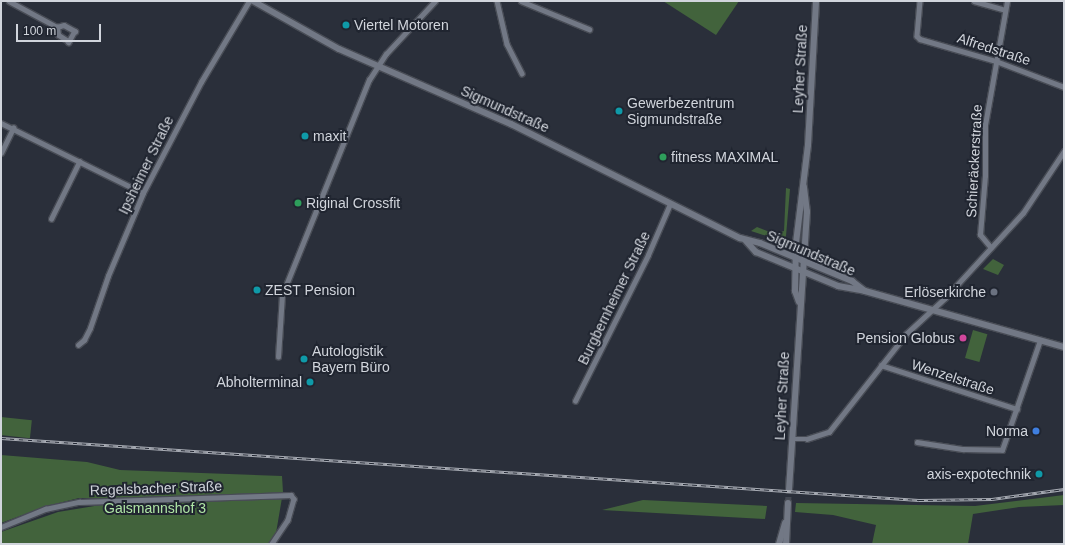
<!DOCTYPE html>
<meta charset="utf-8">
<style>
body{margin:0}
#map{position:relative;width:1065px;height:545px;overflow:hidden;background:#2a2f3a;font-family:Helvetica,sans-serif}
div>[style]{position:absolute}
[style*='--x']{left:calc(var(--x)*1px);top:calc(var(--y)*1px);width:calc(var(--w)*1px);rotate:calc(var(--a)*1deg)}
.green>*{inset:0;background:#42633c;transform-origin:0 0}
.secondary-tunnel>*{height:6px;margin-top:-3px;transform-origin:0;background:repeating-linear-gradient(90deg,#434852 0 6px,transparent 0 9px)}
.roads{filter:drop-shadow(1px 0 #484c55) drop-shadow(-1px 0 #484c55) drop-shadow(0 1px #484c55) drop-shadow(0 -1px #484c55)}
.street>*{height:4.5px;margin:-2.25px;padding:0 2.25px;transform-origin:2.25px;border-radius:2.25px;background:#727885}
.secondary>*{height:6px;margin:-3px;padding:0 3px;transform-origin:3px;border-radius:3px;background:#727885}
.rail>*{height:3px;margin-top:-1.5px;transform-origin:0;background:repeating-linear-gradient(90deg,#202530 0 4.5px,#a9adb5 0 9px);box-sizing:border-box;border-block:1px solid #a9adb5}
.dots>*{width:11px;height:11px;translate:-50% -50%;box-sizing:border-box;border:2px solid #202530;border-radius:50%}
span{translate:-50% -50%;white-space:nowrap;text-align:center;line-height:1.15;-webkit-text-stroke:4px #202530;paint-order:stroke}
.poi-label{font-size:14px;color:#d1d5dc}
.left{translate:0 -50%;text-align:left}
.right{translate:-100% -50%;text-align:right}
.street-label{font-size:14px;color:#d1d5dc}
.park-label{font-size:14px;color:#afe5a5}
.frame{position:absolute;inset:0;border:2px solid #d1d5dc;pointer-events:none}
.scale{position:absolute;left:16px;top:24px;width:85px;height:18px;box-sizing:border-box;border:2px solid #d1d5dc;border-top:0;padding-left:5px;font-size:12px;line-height:14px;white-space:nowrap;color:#d1d5dc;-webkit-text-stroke:3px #202530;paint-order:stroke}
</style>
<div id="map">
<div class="green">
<div style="clip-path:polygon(663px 1px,739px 1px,716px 35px)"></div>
<div style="clip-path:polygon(786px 188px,790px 189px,786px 236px,782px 241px,751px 231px,757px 227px,775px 234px,784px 231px)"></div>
<div style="clip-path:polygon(993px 259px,1004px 265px,998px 275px,983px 269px)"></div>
<div style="left:973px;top:330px;width:15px;height:29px;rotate:16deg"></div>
<div style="left:1px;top:417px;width:31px;height:18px;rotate:6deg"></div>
<div style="clip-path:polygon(1px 455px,87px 462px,120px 470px,282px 476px,283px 492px,276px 533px,269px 544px,1px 544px,1px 532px,58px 512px,119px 502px,117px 498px,79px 498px,47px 506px,1px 523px)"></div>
<div style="clip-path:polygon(1064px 495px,1064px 505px,1019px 507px,973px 514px,968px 544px,872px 544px,876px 525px,833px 515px,795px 512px,796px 503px,975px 506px)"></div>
<div style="clip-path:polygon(643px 500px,767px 506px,765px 519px,602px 510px)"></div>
</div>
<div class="secondary-tunnel">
<div style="--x:788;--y:503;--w:13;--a:-86"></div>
</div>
<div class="roads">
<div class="street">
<div style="--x:9;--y:1;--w:55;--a:28.4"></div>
<div style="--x:57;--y:27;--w:7;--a:-16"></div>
<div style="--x:64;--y:25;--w:13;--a:29"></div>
<div style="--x:75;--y:31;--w:13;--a:119"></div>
<div style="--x:69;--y:42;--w:13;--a:-148"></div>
<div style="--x:58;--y:35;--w:8;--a:-97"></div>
<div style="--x:497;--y:1;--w:44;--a:76.9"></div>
<div style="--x:507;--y:44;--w:33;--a:63"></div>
<div style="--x:521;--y:1;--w:74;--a:22.4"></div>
<div style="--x:920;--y:1;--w:35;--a:95"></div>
<div style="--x:917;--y:36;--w:4;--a:45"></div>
<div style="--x:920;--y:39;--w:79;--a:16.1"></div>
<div style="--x:996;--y:61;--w:73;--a:20.9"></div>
<div style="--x:974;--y:1;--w:32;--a:16"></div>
<div style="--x:1;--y:123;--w:158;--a:26.2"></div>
<div style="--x:1;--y:153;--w:28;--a:-64"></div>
<div style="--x:51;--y:219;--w:64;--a:-63.8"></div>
<div style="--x:991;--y:248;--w:17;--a:-130"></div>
<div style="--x:980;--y:235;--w:59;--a:-85.2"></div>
<div style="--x:985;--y:176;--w:51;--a:-90"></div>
<div style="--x:985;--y:125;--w:126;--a:-79.9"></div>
<div style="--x:78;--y:345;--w:8;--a:-40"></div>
<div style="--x:84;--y:340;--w:13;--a:-63"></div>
<div style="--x:90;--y:328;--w:55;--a:-70.9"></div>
<div style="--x:108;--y:276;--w:90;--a:-67.1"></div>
<div style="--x:143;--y:193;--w:125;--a:-62.4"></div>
<div style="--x:201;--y:82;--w:94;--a:-59.3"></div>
<div style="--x:278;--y:357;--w:62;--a:-86.3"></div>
<div style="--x:282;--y:295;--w:232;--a:-68"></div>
<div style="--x:369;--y:80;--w:31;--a:-57"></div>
<div style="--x:386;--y:54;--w:72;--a:-47.2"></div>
<div style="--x:881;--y:365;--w:143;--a:17.9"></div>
<div style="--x:575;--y:401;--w:163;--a:-63.4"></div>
<div style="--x:648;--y:255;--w:56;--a:-66.7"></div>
<div style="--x:792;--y:439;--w:15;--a:0"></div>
<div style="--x:807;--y:439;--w:23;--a:-18"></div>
<div style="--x:829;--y:432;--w:125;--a:-51.8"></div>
<div style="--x:906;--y:334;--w:53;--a:-42.7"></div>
<div style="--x:945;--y:298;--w:115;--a:-47.5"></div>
<div style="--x:1023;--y:213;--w:74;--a:-56.5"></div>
<div style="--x:917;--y:442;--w:47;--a:8.7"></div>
<div style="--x:963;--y:449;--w:39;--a:1"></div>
<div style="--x:1002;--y:450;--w:116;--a:-70.9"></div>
<div style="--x:1;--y:527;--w:48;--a:-22.2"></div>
<div style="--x:45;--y:509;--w:35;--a:-12"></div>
<div style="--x:79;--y:502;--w:212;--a:-1.9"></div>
<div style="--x:291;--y:495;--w:5;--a:53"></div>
<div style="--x:294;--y:499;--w:22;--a:106"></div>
<div style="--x:288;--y:520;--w:29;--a:124"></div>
</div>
<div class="secondary">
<div style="--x:253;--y:1;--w:98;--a:29.2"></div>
<div style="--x:339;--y:49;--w:188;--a:23.6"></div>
<div style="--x:511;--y:124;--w:256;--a:26.5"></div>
<div style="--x:740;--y:238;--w:21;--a:14"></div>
<div style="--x:760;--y:243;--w:100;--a:22.4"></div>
<div style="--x:852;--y:281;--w:16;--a:38"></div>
<div style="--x:746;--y:241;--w:15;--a:48"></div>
<div style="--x:756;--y:252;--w:89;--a:22.5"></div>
<div style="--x:838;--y:286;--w:27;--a:10"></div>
<div style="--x:865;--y:291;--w:207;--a:15.7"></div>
<div style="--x:799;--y:302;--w:12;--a:-110"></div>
<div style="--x:795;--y:291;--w:48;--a:-88.8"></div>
<div style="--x:796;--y:243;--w:99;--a:-83"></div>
<div style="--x:808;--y:145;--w:144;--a:-86.8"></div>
<div style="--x:789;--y:490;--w:279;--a:-86.3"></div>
<div style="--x:807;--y:212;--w:26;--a:-97"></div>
<div style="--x:779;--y:544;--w:22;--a:-74"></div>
<div style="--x:786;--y:544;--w:41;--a:-87.2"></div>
</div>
</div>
<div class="rail">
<div style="--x:1;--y:438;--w:920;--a:3.86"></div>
<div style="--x:919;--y:500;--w:73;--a:-0.8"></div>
<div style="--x:992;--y:499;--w:73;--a:-7.9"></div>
</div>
<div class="dots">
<div style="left:346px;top:25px;background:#0f9aa8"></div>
<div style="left:619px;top:111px;background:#0f9aa8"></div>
<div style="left:305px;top:136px;background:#0f9aa8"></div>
<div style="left:663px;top:157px;background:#2e9e5b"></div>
<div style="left:298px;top:203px;background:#2e9e5b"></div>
<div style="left:257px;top:290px;background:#0f9aa8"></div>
<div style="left:994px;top:292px;background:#6b7280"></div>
<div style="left:963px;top:338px;background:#d1479c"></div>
<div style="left:304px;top:359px;background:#0f9aa8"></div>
<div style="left:310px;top:382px;background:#0f9aa8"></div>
<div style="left:1036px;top:431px;background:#3f7fe0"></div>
<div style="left:1039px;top:474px;background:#0f9aa8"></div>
</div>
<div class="poi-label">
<span class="left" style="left:354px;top:25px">Viertel Motoren</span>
<span class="left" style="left:627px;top:111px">Gewerbezentrum<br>Sigmundstraße</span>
<span class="left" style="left:313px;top:136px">maxit</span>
<span class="left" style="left:671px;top:157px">fitness MAXIMAL</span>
<span class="left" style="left:306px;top:203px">Riginal Crossfit</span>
<span class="left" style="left:265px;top:290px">ZEST Pension</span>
<span class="right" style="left:986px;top:292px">Erlöserkirche</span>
<span class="right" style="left:955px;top:338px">Pension Globus</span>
<span class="left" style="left:312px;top:359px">Autologistik<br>Bayern Büro</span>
<span class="right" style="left:302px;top:382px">Abholterminal</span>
<span class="right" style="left:1028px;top:431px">Norma</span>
<span class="right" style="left:1031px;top:474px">axis-expotechnik</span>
</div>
<div class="street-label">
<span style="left:994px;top:49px;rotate:18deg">Alfredstraße</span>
<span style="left:800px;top:69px;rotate:-87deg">Leyher Straße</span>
<span style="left:505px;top:109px;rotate:24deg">Sigmundstraße</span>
<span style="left:974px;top:161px;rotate:-87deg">Schieräckerstraße</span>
<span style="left:146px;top:165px;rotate:-64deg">Ipsheimer Straße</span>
<span style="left:811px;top:253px;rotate:23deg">Sigmundstraße</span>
<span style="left:614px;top:298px;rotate:-64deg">Burgbernheimer Straße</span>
<span style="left:953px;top:377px;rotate:18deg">Wenzelstraße</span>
<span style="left:782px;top:396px;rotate:-87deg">Leyher Straße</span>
<span style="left:156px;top:488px;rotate:-2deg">Regelsbacher Straße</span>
</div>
<div class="park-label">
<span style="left:155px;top:508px">Gaismannshof 3</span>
</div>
<div class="frame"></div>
<div class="scale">100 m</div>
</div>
